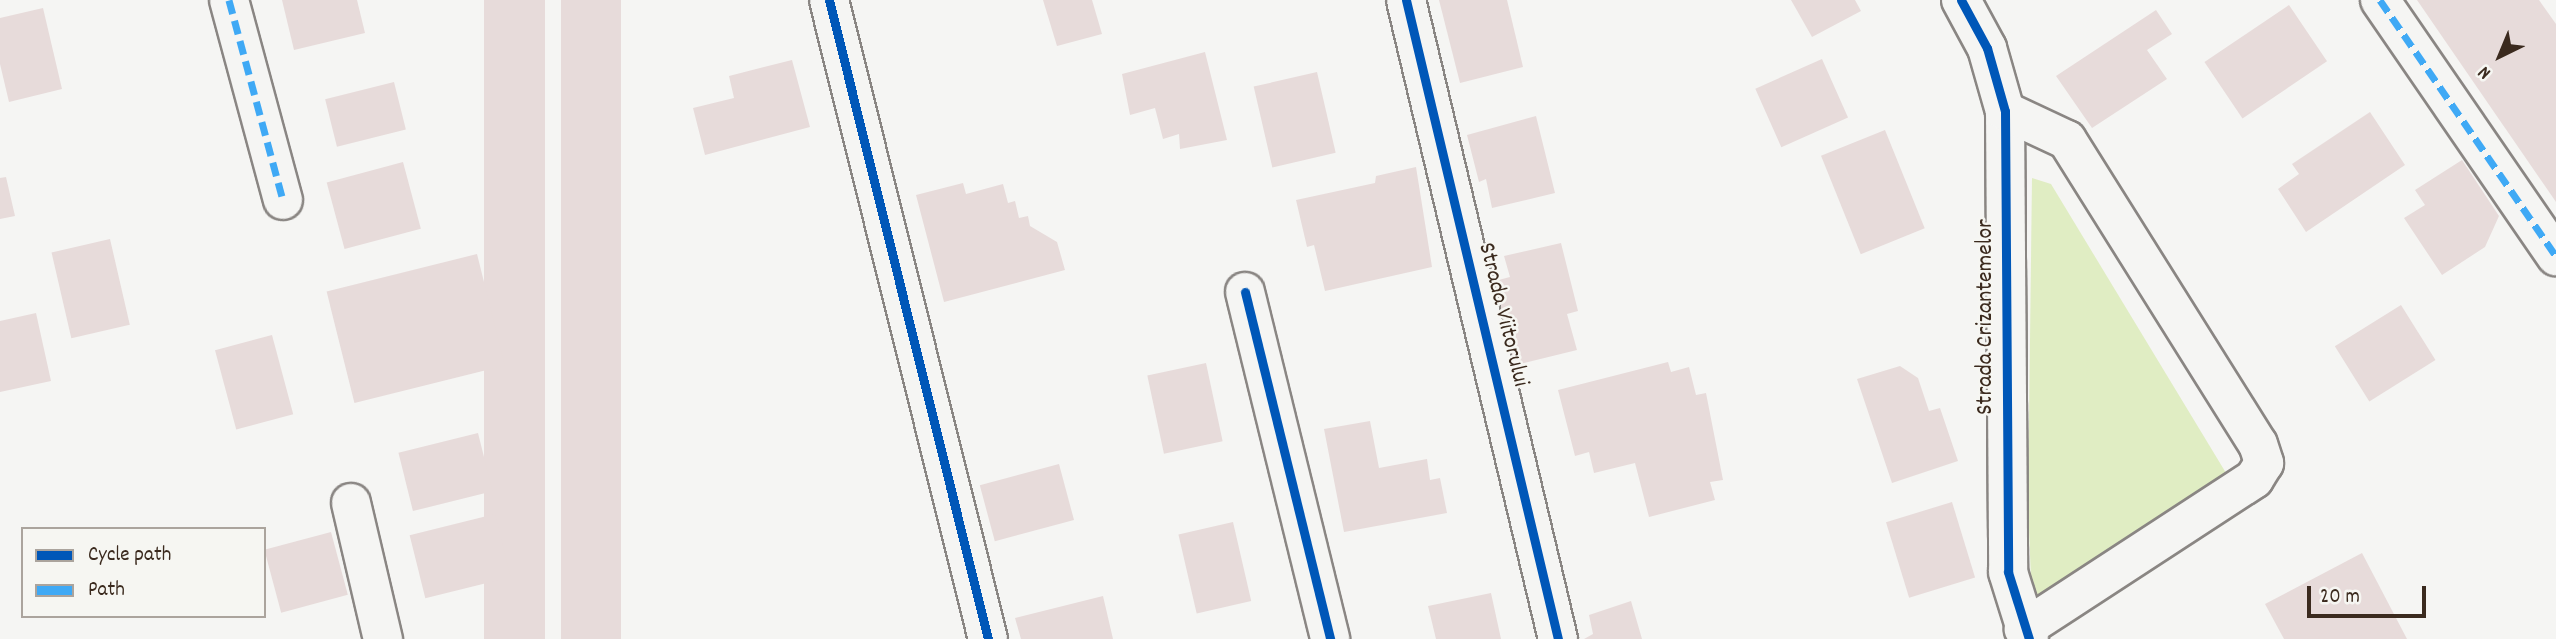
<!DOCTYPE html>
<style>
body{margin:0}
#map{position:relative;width:2556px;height:639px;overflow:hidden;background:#f5f5f3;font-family:Dekko,sans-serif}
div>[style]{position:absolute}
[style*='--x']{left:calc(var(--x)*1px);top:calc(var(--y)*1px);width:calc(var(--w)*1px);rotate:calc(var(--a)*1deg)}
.green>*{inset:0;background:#e0edc3}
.building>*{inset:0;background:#e7dbda;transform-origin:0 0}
.roads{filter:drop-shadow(2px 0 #8a8683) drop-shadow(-2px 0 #8a8683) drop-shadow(0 2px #8a8683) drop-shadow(0 -2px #8a8683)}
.minor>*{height:38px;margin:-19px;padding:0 19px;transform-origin:19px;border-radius:19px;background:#f5f5f3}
.quiet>*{height:7px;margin-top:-3.5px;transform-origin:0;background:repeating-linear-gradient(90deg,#3fa9f5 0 14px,transparent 0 21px)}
.cycleway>*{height:9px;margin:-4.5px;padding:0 4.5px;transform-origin:4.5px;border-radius:4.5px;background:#0057b8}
span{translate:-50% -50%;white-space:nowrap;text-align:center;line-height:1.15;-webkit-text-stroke:5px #f6f6f2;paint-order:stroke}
.street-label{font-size:24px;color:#3b2a1e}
.legend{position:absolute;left:21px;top:527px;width:245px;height:91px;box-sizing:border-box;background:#f6f6f2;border:2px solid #aba49d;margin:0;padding:9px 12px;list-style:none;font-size:21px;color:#3b2a1e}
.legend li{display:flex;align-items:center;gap:14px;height:35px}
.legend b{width:35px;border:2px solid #aba49d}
.north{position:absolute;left:2465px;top:21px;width:70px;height:70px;-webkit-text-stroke:5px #f6f6f2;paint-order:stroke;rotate:223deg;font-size:19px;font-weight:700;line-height:28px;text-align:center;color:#3b2a1e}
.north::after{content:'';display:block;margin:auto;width:24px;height:32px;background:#3b2a1e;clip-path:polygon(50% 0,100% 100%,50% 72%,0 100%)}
.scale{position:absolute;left:2307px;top:586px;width:119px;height:32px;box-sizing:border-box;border:4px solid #3b2a1e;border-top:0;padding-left:9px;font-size:21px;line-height:24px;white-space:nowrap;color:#3b2a1e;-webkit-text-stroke:5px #f6f6f2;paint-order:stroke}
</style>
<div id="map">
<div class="green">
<div style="clip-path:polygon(2032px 178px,2051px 184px,2243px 501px,2045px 632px,2031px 579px,2028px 505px)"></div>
</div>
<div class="building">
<div style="clip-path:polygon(282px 0,357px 0,365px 33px,294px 50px)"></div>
<div style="left:484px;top:0;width:61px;height:658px"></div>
<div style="left:561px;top:0;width:60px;height:658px"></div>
<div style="clip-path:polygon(1043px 0,1092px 0,1102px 34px,1057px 46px)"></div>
<div style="clip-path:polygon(1439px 0,1507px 0,1523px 67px,1460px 83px)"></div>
<div style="clip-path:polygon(1791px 0,1855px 0,1861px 11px,1812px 37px)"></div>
<div style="clip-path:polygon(2417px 0,2539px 0,2556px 24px,2556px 202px)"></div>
<div style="left:2289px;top:5px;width:68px;height:102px;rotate:56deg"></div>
<div style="clip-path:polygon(43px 8px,62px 89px,9px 102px,0 64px,0 18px)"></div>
<div style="clip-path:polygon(2156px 10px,2172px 34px,2147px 50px,2167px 79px,2092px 128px,2056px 76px)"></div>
<div style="clip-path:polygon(1205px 52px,1227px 140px,1180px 149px,1179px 134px,1163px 139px,1155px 108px,1130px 115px,1122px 74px)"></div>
<div style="left:1822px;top:59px;width:64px;height:73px;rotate:66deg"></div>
<div style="clip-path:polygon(792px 60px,810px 127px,705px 155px,693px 108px,734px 98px,729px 76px)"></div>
<div style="left:1317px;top:72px;width:83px;height:65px;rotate:77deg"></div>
<div style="left:394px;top:82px;width:49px;height:71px;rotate:76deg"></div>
<div style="clip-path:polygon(2370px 112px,2405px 165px,2306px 232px,2278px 189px,2299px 174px,2292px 164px)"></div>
<div style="clip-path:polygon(1536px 116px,1555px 193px,1492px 208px,1486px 179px,1479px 182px,1467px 135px)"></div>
<div style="left:1885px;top:130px;width:106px;height:69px;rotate:68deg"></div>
<div style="clip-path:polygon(2462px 160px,2499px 216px,2485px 247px,2442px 275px,2404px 218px,2425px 205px,2415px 190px)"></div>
<div style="left:403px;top:162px;width:69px;height:79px;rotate:75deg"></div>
<div style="clip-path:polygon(1416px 167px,1432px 267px,1325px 291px,1314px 245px,1307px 247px,1296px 200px,1375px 183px,1376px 176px)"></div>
<div style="clip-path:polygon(6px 177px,15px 216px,0 219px,0 178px)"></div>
<div style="clip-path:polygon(963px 183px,966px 194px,1003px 184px,1008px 203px,1015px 201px,1019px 218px,1028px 216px,1030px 226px,1057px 242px,1065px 270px,944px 302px,916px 195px)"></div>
<div style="left:110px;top:239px;width:88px;height:60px;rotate:77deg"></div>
<div style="clip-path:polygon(1561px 243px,1578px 311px,1567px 314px,1577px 350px,1508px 367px,1487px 283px,1510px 277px,1504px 256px)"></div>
<div style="left:477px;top:254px;width:115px;height:155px;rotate:76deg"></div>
<div style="left:2401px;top:305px;width:65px;height:78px;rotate:58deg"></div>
<div style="clip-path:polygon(36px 313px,51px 381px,0 392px,0 321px)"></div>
<div style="left:272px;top:335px;width:82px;height:59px;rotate:75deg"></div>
<div style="clip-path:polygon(1668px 362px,1671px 372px,1689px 367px,1696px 395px,1706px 393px,1723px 480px,1710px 482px,1715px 500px,1649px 517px,1635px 463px,1594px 473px,1589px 452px,1575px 456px,1558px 390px)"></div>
<div style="left:1206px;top:363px;width:80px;height:60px;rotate:78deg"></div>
<div style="clip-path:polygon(1900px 366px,1918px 378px,1929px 411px,1940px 408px,1958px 461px,1892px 483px,1857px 379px)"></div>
<div style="clip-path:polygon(1370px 421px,1379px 468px,1427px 459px,1430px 480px,1440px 478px,1447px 513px,1344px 532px,1324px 429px)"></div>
<div style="left:478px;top:433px;width:60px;height:82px;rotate:76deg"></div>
<div style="left:1059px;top:464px;width:58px;height:82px;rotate:75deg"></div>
<div style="left:1952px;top:502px;width:79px;height:69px;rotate:73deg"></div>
<div style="left:495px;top:514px;width:65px;height:88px;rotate:76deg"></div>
<div style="left:1233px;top:522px;width:81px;height:56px;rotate:77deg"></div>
<div style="left:331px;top:532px;width:65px;height:69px;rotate:75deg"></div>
<div style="clip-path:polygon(2362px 553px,2407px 639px,2284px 639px,2265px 604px)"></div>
<div style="clip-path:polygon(1491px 593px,1501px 639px,1436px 639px,1428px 606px)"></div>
<div style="clip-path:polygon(1103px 596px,1113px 639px,1021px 639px,1015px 618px)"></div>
<div style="clip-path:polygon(1631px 601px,1642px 639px,1584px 639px,1593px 634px,1589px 615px)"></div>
</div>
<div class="roads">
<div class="minor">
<div style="--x:229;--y:0;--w:207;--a:74.9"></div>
<div style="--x:829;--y:0;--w:658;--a:76.03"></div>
<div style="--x:1406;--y:0;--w:657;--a:76.62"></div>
<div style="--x:1961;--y:0;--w:55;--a:61.6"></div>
<div style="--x:1987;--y:48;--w:66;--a:74.1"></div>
<div style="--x:2005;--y:111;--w:461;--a:89.6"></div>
<div style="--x:2008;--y:572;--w:70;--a:72.6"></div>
<div style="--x:2380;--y:0;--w:311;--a:55.5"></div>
<div style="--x:2005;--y:111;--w:68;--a:25.1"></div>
<div style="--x:2067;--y:140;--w:359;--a:57.9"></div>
<div style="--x:2258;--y:444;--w:20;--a:72"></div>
<div style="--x:2264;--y:463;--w:19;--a:122"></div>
<div style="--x:2254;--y:479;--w:275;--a:146.9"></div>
<div style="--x:1245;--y:292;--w:357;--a:76.2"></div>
<div style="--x:351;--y:503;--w:140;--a:76.8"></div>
</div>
</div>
<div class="quiet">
<div style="--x:229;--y:0;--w:207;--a:74.9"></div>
<div style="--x:2380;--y:0;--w:311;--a:55.5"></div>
</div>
<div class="cycleway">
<div style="--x:829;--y:0;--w:658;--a:76.03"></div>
<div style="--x:1406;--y:0;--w:657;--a:76.62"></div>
<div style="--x:1961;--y:0;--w:55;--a:61.6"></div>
<div style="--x:1987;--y:48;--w:66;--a:74.1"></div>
<div style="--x:2005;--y:111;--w:461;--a:89.6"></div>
<div style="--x:2008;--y:572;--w:70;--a:72.6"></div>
<div style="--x:1245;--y:292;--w:357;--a:76.2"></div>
</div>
<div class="street-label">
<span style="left:1502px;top:315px;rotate:76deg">Strada Viitorului</span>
<span style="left:1987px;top:317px;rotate:-90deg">Strada Crizantemelor</span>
</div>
<ul class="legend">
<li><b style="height:9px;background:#0057b8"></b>Cycle path</li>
<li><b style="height:9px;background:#3fa9f5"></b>Path</li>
</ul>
<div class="north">N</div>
<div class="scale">20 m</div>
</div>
